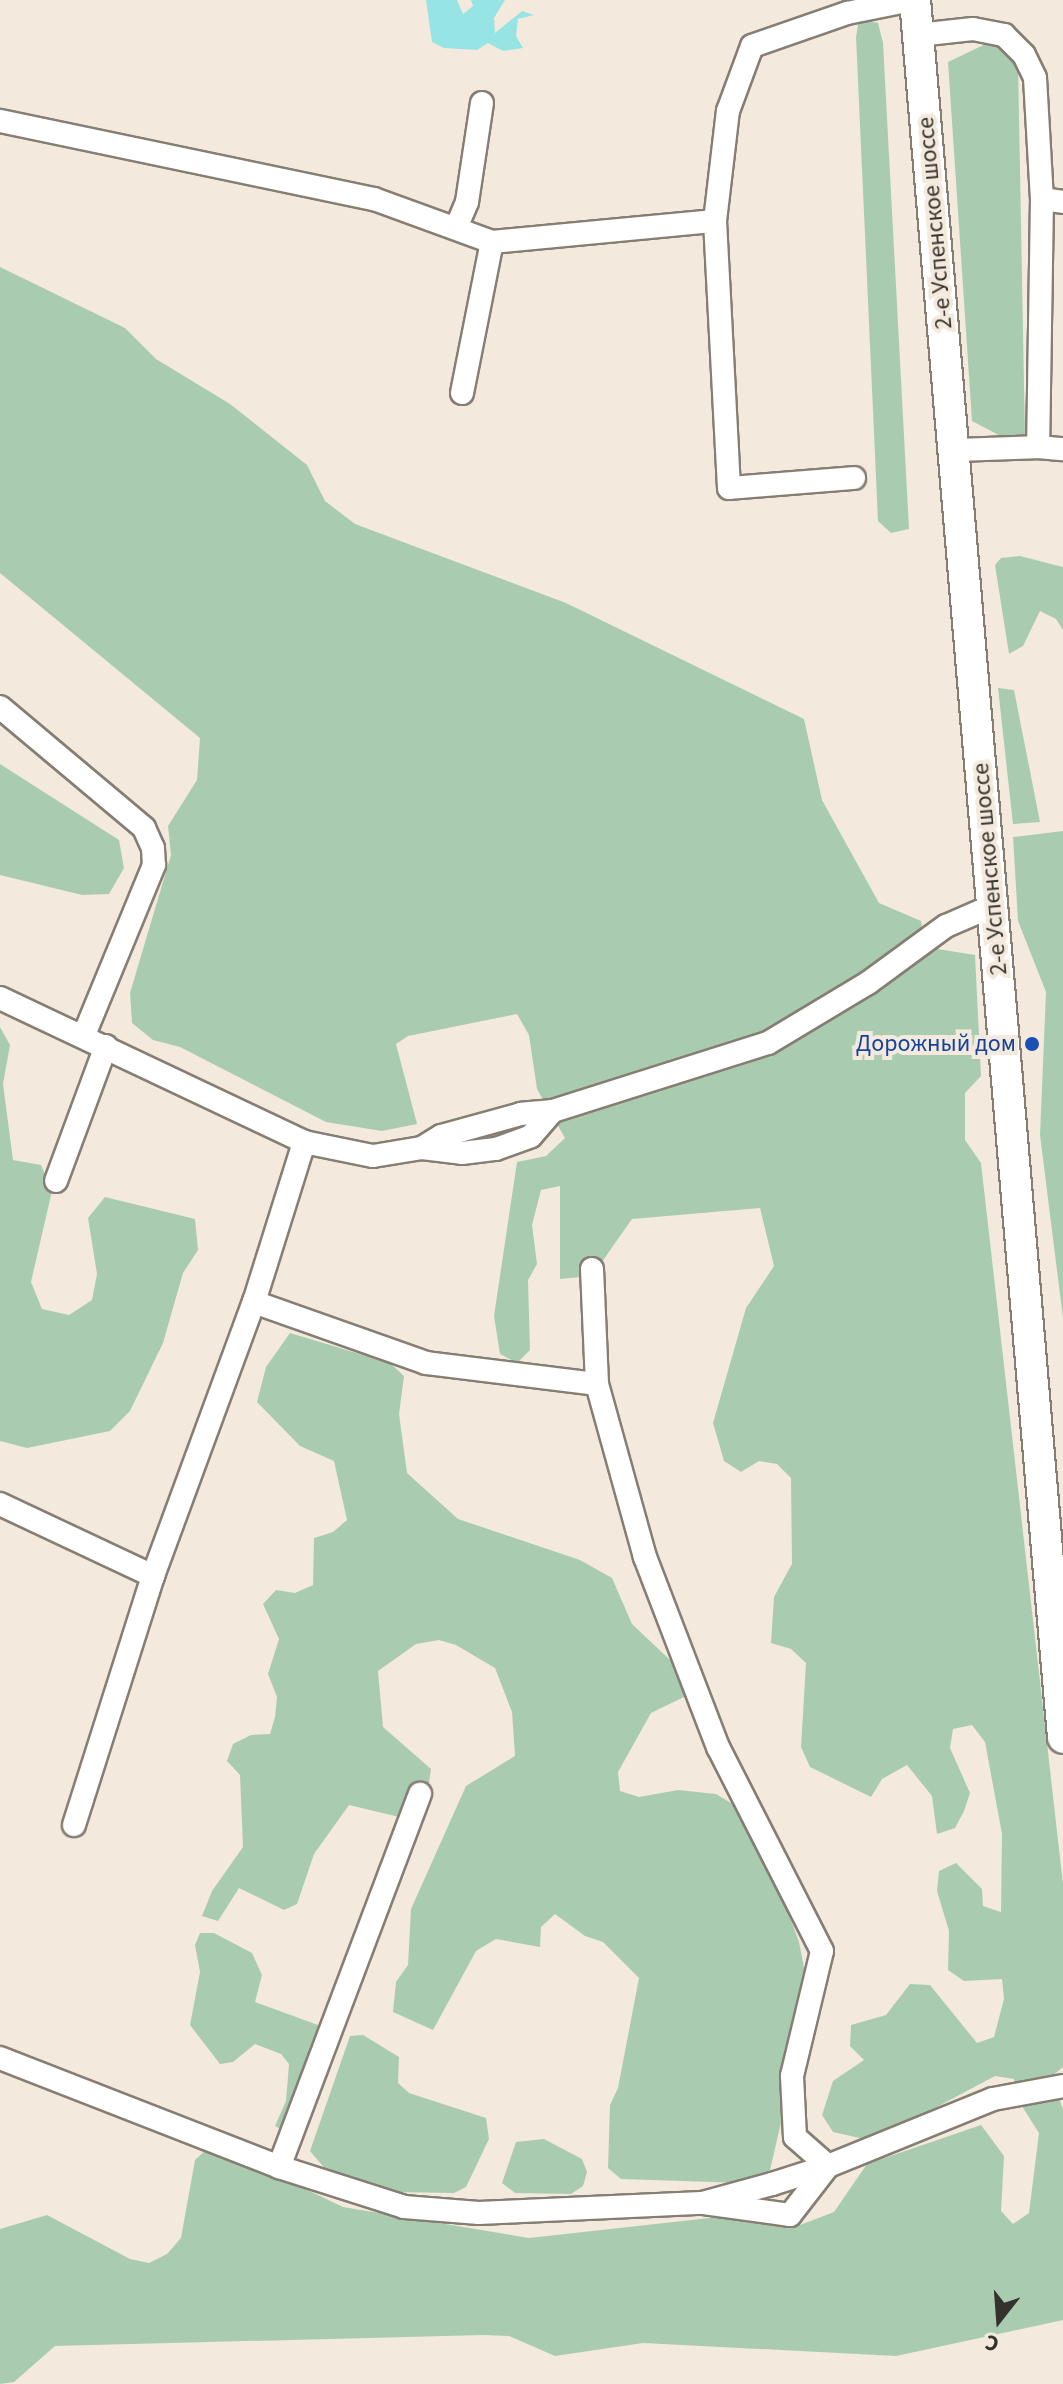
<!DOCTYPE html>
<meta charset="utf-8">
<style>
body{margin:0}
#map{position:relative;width:1063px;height:2384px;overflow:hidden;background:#f3eadd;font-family:"Source Sans 3",sans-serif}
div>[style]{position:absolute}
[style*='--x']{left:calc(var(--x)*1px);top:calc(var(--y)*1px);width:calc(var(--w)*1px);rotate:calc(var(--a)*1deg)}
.green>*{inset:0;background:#a9ccb1}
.water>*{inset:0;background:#97e4e5}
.roads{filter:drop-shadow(2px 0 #867e73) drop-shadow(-2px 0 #867e73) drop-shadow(0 2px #867e73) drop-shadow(0 -2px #867e73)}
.minor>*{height:22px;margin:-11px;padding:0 11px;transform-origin:11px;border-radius:11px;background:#fff}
.major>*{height:30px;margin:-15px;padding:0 15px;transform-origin:15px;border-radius:15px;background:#fff}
.dots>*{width:22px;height:22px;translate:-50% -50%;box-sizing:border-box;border:4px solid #f3eadd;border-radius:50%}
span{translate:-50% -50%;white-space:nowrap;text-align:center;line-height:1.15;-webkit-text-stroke:8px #f3eadd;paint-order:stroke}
.street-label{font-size:24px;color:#35322d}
.transit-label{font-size:24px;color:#164399}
.right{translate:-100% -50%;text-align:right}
.north{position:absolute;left:959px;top:2280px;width:80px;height:80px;-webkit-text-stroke:6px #f3eadd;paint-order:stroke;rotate:197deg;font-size:22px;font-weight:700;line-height:32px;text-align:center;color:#35322d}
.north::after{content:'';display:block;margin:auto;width:28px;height:36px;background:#35322d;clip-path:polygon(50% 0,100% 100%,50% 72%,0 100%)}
</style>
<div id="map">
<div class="green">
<div style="clip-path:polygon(859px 19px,878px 23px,883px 43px,909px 529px,891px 533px,878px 521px,856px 37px)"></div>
<div style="clip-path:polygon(994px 40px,1018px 63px,1025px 438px,1010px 441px,972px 421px,948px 62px)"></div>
<div style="clip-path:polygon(0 267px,125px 328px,156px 359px,230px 404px,307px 465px,325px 501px,355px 524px,566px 603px,804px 719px,822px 800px,879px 903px,921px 921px,925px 947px,975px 955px,981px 1076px,965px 1093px,965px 1140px,981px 1163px,1063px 1884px,1063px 2067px,1051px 2077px,1063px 2109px,1063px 2320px,896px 2356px,643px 2343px,555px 2356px,509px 2336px,483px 2335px,55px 2346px,14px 2382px,0 2384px,0 2229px,47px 2215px,130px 2259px,149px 2263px,167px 2254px,181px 2238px,195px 2160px,208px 2148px,228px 2152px,343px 2207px,529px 2238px,764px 2212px,800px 2225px,834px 2212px,867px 2164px,981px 2125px,1004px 2156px,1001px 2211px,1013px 2224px,1029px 2213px,1039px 2133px,1018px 2100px,1014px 2079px,995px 2076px,873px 2141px,833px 2132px,822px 2115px,833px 2081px,864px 2060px,850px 2046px,851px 2025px,886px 2015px,910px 1984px,930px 1985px,977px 2043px,994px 2037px,1004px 1999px,1002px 1979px,964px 1981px,948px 1970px,949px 1931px,937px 1891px,939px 1871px,956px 1863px,982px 1889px,983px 1906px,1001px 1912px,1002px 1834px,985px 1742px,972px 1725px,953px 1729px,950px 1748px,970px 1793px,964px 1811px,955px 1828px,937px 1834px,932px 1796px,907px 1765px,882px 1779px,871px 1797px,810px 1767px,801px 1747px,806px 1663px,791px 1649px,771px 1643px,774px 1597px,792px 1564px,791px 1478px,777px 1464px,759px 1461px,741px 1472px,724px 1461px,713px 1423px,746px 1308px,774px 1266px,760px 1208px,632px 1219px,599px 1266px,581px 1277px,560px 1279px,560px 1186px,541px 1190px,532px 1225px,537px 1264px,528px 1280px,530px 1350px,517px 1363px,500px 1354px,494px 1316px,517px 1162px,546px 1156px,565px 1138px,537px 1089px,529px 1035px,517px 1014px,408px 1036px,396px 1044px,417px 1124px,382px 1131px,326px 1122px,180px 1047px,153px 1040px,132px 1023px,130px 993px,171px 855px,168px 826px,197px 780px,200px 738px,0 573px)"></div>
<div style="clip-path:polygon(1020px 556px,1063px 567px,1063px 630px,1056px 619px,1040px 611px,1023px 646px,1009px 654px,995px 565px,1001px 558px)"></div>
<div style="clip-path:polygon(998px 688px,1014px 690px,1040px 822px,1013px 824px)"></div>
<div style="clip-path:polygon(0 764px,119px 840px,124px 868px,109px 894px,82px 895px,0 875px)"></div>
<div style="clip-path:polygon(1063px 831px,1063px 1318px,1040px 1135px,1046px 992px,1018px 921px,1013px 837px)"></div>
<div style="clip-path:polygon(0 1027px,10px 1045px,3px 1084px,13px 1160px,41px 1165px,52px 1191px,31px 1282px,42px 1309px,69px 1315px,92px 1300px,97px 1274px,88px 1218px,105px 1197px,195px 1219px,198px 1250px,183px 1273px,163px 1343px,130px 1411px,110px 1431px,27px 1448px,0 1441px)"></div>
<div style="clip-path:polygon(290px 1333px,390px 1363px,404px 1376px,399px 1414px,407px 1473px,458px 1519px,580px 1560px,612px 1578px,632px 1624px,688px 1677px,686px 1696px,651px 1713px,618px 1772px,620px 1791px,639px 1797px,678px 1790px,716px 1794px,753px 1816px,799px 1942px,810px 1998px,770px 2170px,743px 2183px,621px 2179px,608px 2168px,610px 2105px,618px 2088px,639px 1978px,603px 1942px,585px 1936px,555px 1914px,541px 1927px,540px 1947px,496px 1939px,476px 1951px,433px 2030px,393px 2012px,396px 1982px,408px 1965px,411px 1909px,466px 1786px,515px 1756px,512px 1712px,495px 1668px,456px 1645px,439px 1640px,416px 1644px,378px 1671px,383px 1727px,431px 1769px,428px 1789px,412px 1820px,349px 1805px,314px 1854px,297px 1904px,284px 1910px,239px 1888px,218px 1921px,202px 1916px,212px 1891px,243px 1847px,240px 1775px,227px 1761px,233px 1744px,251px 1735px,270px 1734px,275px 1717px,277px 1697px,268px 1674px,279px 1639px,263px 1604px,276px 1590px,295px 1593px,313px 1585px,314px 1538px,333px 1532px,347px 1520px,334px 1461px,300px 1446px,257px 1402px,266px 1367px)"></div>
<div style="clip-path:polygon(200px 1933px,214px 1933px,252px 1953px,262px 1975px,255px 2002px,318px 2025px,326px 2049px,287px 2132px,275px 2126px,286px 2101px,289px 2064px,281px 2054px,255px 2044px,233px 2062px,220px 2064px,190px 2025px,200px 1972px,195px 1945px)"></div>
<div style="clip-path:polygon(363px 2035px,399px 2057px,398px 2083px,409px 2093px,486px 2118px,489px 2139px,466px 2187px,454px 2193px,393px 2192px,327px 2171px,310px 2151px,350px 2036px)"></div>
<div style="clip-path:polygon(544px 2139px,582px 2159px,587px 2172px,583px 2186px,571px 2194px,515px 2193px,502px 2183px,516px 2142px)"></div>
</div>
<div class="water">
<div style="clip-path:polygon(426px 0,457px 0,463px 14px,473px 6px,471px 0,505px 0,494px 18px,495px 33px,522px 11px,534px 15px,518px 19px,516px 36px,523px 48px,503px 51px,488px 43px,477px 50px,444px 48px,432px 42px)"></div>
</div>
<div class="roads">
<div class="minor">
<div style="--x:918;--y:35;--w:55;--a:-6.2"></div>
<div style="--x:973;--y:29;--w:32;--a:11"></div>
<div style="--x:1004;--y:35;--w:28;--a:45"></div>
<div style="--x:1024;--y:55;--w:25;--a:64"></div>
<div style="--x:1035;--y:78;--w:121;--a:86.7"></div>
<div style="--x:1042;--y:199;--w:248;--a:90.9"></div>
<div style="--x:1038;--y:447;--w:25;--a:5"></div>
<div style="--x:0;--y:121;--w:382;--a:11.8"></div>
<div style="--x:374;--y:199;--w:126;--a:20"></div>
<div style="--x:492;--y:242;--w:224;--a:-5.4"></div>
<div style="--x:1042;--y:199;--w:21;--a:8"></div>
<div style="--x:456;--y:228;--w:28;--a:-67"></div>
<div style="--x:467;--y:202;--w:100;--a:-81.4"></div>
<div style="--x:462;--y:393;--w:154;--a:-78.8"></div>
<div style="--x:954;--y:450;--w:84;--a:-2"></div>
<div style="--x:854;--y:478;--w:125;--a:175.4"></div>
<div style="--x:729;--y:488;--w:267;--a:-93"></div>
<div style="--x:715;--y:221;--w:111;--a:-83.3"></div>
<div style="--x:728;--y:111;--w:69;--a:-69.7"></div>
<div style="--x:752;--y:46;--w:101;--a:-19.2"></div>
<div style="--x:847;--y:13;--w:66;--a:-11.3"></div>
<div style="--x:0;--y:707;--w:188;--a:40"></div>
<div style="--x:144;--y:828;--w:22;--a:66"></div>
<div style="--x:153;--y:848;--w:17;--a:87"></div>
<div style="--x:154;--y:865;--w:184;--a:112.4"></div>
<div style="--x:0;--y:998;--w:336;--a:25.3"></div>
<div style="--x:304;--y:1142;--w:70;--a:11.5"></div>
<div style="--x:373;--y:1156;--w:50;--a:-9.3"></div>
<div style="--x:422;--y:1148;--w:40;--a:7.1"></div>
<div style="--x:462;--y:1153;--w:34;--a:-7"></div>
<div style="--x:496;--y:1149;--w:37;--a:-20"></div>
<div style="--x:531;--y:1136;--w:33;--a:-49"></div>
<div style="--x:553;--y:1111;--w:32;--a:175"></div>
<div style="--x:521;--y:1114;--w:83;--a:164.6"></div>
<div style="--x:441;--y:1136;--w:22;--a:148"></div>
<div style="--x:553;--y:1111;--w:225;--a:-17.6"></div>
<div style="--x:768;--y:1043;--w:117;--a:-31"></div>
<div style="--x:868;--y:983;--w:97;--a:-36.2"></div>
<div style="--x:946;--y:926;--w:50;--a:-23.5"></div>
<div style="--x:56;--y:1181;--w:144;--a:-69.7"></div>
<div style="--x:592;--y:1269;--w:115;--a:87.5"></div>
<div style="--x:597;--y:1384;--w:180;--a:74.5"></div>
<div style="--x:645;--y:1557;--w:204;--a:69"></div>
<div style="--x:718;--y:1747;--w:229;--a:63"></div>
<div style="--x:822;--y:1951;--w:129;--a:103.5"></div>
<div style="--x:792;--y:2076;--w:61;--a:87.2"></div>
<div style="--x:795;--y:2137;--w:44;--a:41.3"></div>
<div style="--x:828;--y:2166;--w:178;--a:-22.1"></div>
<div style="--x:993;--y:2099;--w:71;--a:-10.5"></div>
<div style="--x:254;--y:1302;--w:182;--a:19.5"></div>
<div style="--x:426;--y:1363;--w:172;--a:7"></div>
<div style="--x:0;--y:1504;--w:169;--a:25.2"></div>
<div style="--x:153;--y:1576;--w:292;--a:-69.8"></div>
<div style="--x:254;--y:1302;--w:168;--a:-72.6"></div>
<div style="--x:74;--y:1825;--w:261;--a:-72.4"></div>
<div style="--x:0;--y:2058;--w:300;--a:21.3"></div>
<div style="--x:279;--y:2167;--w:131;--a:17.7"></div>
<div style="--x:404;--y:2207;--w:75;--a:4.6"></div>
<div style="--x:479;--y:2213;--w:223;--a:-2.6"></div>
<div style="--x:828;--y:2166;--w:62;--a:127.8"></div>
<div style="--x:790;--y:2215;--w:89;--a:-172.2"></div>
<div style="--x:702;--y:2203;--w:73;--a:-15.2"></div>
<div style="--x:772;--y:2184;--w:59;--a:-17.8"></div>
<div style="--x:279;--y:2167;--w:399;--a:-69.3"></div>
</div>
<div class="major">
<div style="--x:915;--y:0;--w:1744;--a:85.13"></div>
</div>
</div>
<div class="dots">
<div style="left:1032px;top:1044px;background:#1a4fb4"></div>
</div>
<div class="street-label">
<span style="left:935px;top:223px;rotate:-95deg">2-е Успенское шоссе</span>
<span style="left:990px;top:869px;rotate:-95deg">2-е Успенское шоссе</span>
</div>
<div class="transit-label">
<span class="right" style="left:1016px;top:1044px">Дорожный дом</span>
</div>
<div class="north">С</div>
</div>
